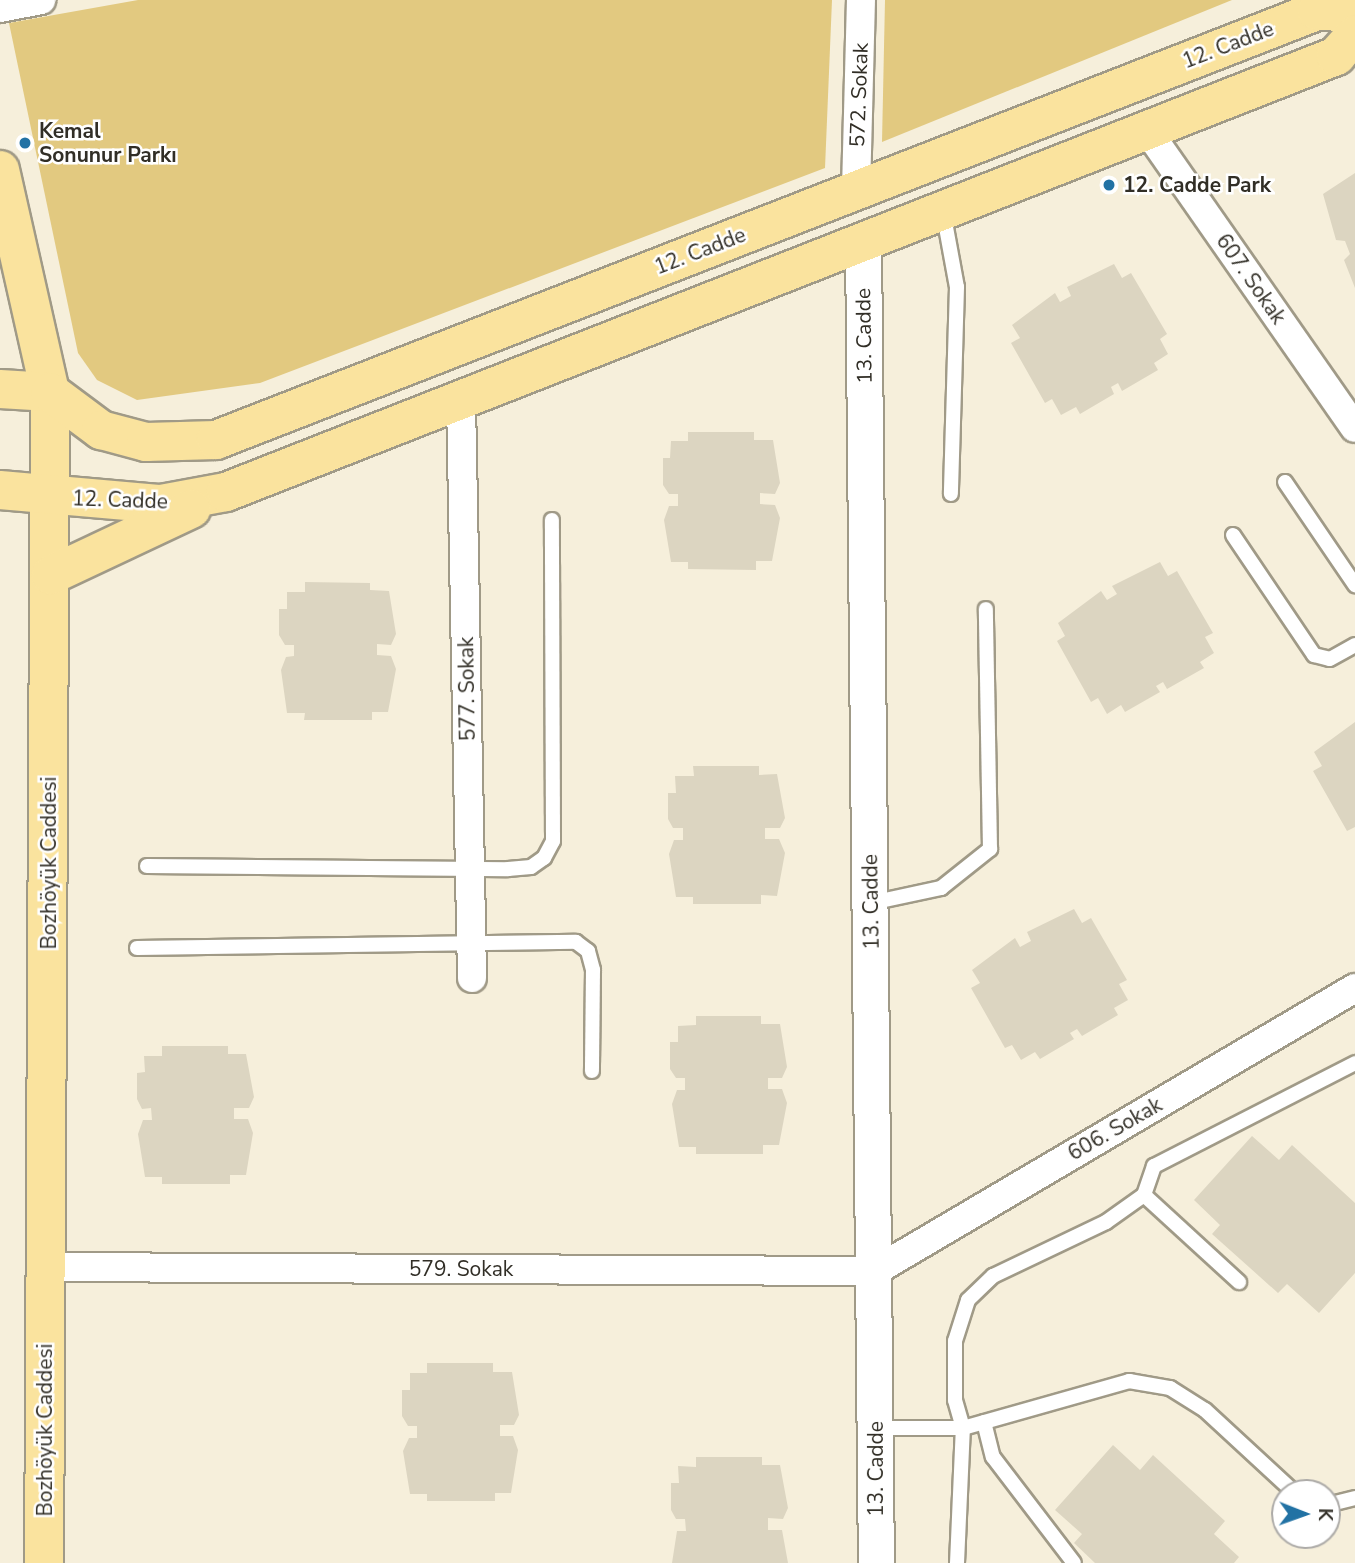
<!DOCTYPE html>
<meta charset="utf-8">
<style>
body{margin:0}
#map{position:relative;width:1355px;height:1563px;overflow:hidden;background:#f6efdb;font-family:"Nunito Sans",sans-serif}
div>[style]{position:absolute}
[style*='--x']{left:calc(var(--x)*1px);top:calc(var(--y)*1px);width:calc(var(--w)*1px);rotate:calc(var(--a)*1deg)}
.green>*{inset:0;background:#e2c980}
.building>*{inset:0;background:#dcd5c1}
.roads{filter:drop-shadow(2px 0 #a09a87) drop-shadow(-2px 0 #a09a87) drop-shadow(0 2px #a09a87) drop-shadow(0 -2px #a09a87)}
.service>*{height:14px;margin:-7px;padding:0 7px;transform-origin:7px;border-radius:7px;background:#fff}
.minor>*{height:28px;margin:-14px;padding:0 14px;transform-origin:14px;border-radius:14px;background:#fff}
.tertiary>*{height:35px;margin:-17.5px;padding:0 17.5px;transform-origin:17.5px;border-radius:17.5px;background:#fff}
.primary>*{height:38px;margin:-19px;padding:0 19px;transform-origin:19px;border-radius:19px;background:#fae39e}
.dots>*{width:19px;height:19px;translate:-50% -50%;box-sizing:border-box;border:4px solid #fff;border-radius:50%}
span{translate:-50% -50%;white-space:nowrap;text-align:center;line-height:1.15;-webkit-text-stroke:5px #fff;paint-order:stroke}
.street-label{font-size:21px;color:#312e26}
.poi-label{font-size:21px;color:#312e26;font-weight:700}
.left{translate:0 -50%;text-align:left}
.north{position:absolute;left:1271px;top:1479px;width:70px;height:70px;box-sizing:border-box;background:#fff;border:2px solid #adaba8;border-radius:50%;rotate:91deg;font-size:19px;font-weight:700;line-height:28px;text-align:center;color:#312e26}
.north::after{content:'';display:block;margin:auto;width:24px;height:32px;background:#2272a4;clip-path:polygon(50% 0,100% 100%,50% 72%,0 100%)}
</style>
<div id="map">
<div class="green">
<div style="clip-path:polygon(138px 0,832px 0,825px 168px,260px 383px,137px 400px,97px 380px,78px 353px,9px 23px)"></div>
<div style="clip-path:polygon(885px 0,1232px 0,882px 142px)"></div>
</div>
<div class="building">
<div style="clip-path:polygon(1355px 173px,1355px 288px,1344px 260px,1350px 254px,1345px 241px,1336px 240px,1323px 194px)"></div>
<div style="clip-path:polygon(1114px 264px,1122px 278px,1131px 273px,1167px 334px,1160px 339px,1168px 354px,1154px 363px,1158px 370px,1122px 391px,1118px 383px,1111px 387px,1114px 394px,1080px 414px,1076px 407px,1061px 415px,1052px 399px,1045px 403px,1011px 343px,1020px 338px,1012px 325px,1055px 293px,1060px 302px,1071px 296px,1067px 287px)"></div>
<div style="clip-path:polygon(688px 432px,754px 432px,754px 440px,773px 440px,780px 483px,775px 494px,760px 493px,760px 504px,775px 505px,780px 518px,772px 561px,756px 561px,756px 570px,688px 569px,688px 562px,671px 562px,664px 520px,669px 506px,678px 506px,678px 494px,669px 494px,663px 485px,663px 458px,670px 458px,671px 441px,688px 441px)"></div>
<div style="clip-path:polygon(1160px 562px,1168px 576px,1177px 571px,1213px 633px,1205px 637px,1214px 653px,1200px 662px,1204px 668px,1167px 689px,1163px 682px,1156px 686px,1160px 692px,1125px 712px,1121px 705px,1107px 714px,1098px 698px,1091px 702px,1057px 641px,1065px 636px,1058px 623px,1101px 591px,1107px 600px,1117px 594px,1112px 586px)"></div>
<div style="clip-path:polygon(305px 582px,370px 583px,370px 590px,389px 591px,396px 634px,391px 645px,377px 644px,377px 655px,391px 656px,396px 669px,388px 712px,372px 712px,372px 720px,304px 720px,305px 713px,287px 713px,281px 670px,286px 657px,294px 656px,294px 645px,285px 645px,279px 635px,279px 609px,287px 609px,287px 592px,305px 592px)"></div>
<div style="clip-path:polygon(1355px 722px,1355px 827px,1347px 831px,1313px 771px,1322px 766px,1314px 752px)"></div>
<div style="clip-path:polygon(693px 766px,759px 766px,759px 775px,777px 774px,785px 818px,780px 828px,765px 828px,765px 839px,779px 839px,785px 853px,777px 896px,761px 895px,761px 904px,693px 904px,693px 897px,676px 897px,669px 854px,674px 840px,683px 840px,683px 828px,673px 828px,668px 819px,668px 793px,676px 793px,675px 776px,694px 776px)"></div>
<div style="clip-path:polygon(1074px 909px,1082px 923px,1091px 918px,1127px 980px,1119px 984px,1128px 1000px,1114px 1008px,1118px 1015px,1082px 1036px,1077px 1029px,1070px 1033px,1074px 1039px,1040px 1059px,1035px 1052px,1021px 1060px,1012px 1045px,1005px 1048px,971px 988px,980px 983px,972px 970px,1015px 938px,1020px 947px,1031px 941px,1027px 932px)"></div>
<div style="clip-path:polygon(696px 1016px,761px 1016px,761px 1024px,780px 1024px,787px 1067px,782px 1078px,768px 1078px,768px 1089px,782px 1089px,787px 1103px,779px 1145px,763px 1145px,763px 1154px,696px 1154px,696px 1147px,679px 1147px,672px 1104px,677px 1090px,685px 1090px,685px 1078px,676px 1078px,670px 1069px,670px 1042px,678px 1042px,678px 1026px,696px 1025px)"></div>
<div style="clip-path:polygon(162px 1046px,228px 1046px,228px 1054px,246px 1054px,254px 1097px,249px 1108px,234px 1108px,234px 1119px,248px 1119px,253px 1133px,246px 1175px,230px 1175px,230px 1184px,162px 1184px,162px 1177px,145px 1177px,138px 1134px,143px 1120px,152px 1120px,151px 1108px,142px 1109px,137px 1099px,137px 1073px,145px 1072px,144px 1056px,162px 1056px)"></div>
<div style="clip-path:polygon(1252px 1136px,1279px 1160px,1292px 1145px,1355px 1203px,1355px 1273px,1319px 1313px,1287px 1284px,1278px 1293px,1212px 1234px,1220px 1225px,1194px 1200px)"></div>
<div style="clip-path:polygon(427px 1363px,493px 1363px,493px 1372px,512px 1372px,519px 1415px,514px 1425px,500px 1425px,500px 1436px,513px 1436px,518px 1450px,511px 1493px,495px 1493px,495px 1501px,427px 1501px,427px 1494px,410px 1494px,403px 1451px,409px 1438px,417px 1438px,417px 1426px,408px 1426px,402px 1416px,402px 1390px,410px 1390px,410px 1373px,427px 1373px)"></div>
<div style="clip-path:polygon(1113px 1445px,1140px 1470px,1153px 1455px,1225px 1521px,1214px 1534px,1239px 1557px,1234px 1563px,1095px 1563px,1074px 1543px,1082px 1534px,1055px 1510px)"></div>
<div style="clip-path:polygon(696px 1457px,762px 1457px,762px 1465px,780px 1465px,788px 1508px,783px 1519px,768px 1518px,768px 1530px,782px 1530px,788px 1563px,672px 1563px,677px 1531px,686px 1531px,685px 1519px,676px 1519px,671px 1510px,671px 1483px,679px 1483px,678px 1466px,696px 1467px)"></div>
</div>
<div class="roads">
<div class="service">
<div style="--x:943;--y:211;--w:77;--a:79.6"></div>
<div style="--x:957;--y:287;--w:207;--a:91.7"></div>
<div style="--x:1285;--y:482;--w:125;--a:55.8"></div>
<div style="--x:1233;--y:535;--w:145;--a:56"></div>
<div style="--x:1314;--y:655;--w:16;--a:14"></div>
<div style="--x:1330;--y:659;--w:29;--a:-29"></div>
<div style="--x:147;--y:866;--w:361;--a:0.5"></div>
<div style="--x:508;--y:869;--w:23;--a:-5"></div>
<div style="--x:531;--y:867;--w:16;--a:-35"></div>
<div style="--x:544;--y:858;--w:19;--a:-62"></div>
<div style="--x:553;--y:841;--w:321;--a:-90.2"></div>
<div style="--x:871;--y:903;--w:72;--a:-12.1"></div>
<div style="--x:941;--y:888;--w:63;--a:-38.5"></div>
<div style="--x:990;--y:849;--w:240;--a:-91"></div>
<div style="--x:137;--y:948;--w:439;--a:-0.8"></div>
<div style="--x:576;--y:942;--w:15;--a:37"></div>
<div style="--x:588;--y:951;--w:20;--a:75"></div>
<div style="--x:593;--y:970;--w:101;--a:90.6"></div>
<div style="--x:1144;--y:1195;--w:129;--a:42.5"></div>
<div style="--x:984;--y:1422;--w:36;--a:76"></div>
<div style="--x:993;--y:1457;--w:133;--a:52.6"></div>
<div style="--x:875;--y:1428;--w:88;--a:0"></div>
<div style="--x:963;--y:1428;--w:173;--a:-15.8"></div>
<div style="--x:1129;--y:1381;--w:42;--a:9.7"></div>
<div style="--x:1170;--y:1388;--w:41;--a:32.2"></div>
<div style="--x:1205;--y:1410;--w:122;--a:42.7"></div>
<div style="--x:1327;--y:1505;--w:29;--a:-14"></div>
<div style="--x:957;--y:1563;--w:135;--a:-87.5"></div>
<div style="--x:963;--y:1428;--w:29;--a:-106"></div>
<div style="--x:955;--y:1400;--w:59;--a:-90"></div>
<div style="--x:955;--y:1341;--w:43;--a:-72.4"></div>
<div style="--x:968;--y:1300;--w:35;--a:-44"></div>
<div style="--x:993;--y:1276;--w:125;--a:-25.5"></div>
<div style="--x:1106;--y:1222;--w:47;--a:-35.4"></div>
<div style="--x:1144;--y:1195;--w:31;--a:-71"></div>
<div style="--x:1154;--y:1166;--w:226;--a:-27.1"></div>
</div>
<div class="minor">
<div style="--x:0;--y:8;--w:42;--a:-11"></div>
<div style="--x:1147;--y:130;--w:363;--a:55.1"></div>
<div style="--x:856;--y:190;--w:190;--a:-88.5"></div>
<div style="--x:461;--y:400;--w:578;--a:88.91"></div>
<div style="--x:46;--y:1267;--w:829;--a:0.28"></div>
<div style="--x:875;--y:1271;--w:557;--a:-30.52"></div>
</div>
<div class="tertiary">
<div style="--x:863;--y:242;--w:1321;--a:89.44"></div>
</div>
<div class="primary">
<div style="--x:0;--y:170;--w:228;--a:77.3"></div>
<div style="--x:50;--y:392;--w:1171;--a:90.29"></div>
<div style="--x:0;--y:389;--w:50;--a:3.4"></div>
<div style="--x:50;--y:392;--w:64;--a:36.7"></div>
<div style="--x:101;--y:430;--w:47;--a:14.9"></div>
<div style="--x:146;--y:442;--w:70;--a:-1.6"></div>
<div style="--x:216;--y:440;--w:1182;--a:-21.29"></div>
<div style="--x:1317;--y:11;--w:38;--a:2"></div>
<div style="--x:0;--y:490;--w:162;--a:5"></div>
<div style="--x:161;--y:504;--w:66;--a:-10.5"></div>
<div style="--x:226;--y:492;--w:1193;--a:-21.44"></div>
<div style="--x:1336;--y:56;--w:28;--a:-48"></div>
<div style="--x:51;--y:575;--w:155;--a:-25.2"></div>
</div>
</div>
<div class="dots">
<div style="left:25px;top:143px;background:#2272a4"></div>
<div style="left:1109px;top:185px;background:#2272a4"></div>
</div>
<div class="street-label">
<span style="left:1228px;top:45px;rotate:-21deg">12. Cadde</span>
<span style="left:859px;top:95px;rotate:-88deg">572. Sokak</span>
<span style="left:700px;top:251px;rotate:-21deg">12. Cadde</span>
<span style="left:1251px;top:279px;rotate:55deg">607. Sokak</span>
<span style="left:864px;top:336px;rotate:-91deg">13. Cadde</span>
<span style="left:120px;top:500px;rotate:2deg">12. Cadde</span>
<span style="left:467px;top:689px;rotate:-91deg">577. Sokak</span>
<span style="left:49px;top:863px;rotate:-90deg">Bozhöyük Caddesi</span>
<span style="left:871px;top:902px;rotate:-91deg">13. Cadde</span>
<span style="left:1115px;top:1129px;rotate:-30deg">606. Sokak</span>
<span style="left:461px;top:1269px">579. Sokak</span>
<span style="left:45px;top:1430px;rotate:-90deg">Bozhöyük Caddesi</span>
<span style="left:876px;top:1469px;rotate:-90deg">13. Cadde</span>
</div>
<div class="poi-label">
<span class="left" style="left:39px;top:143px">Kemal<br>Sonunur Parkı</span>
<span class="left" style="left:1123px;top:185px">12. Cadde Park</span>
</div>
<div class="north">K</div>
</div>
